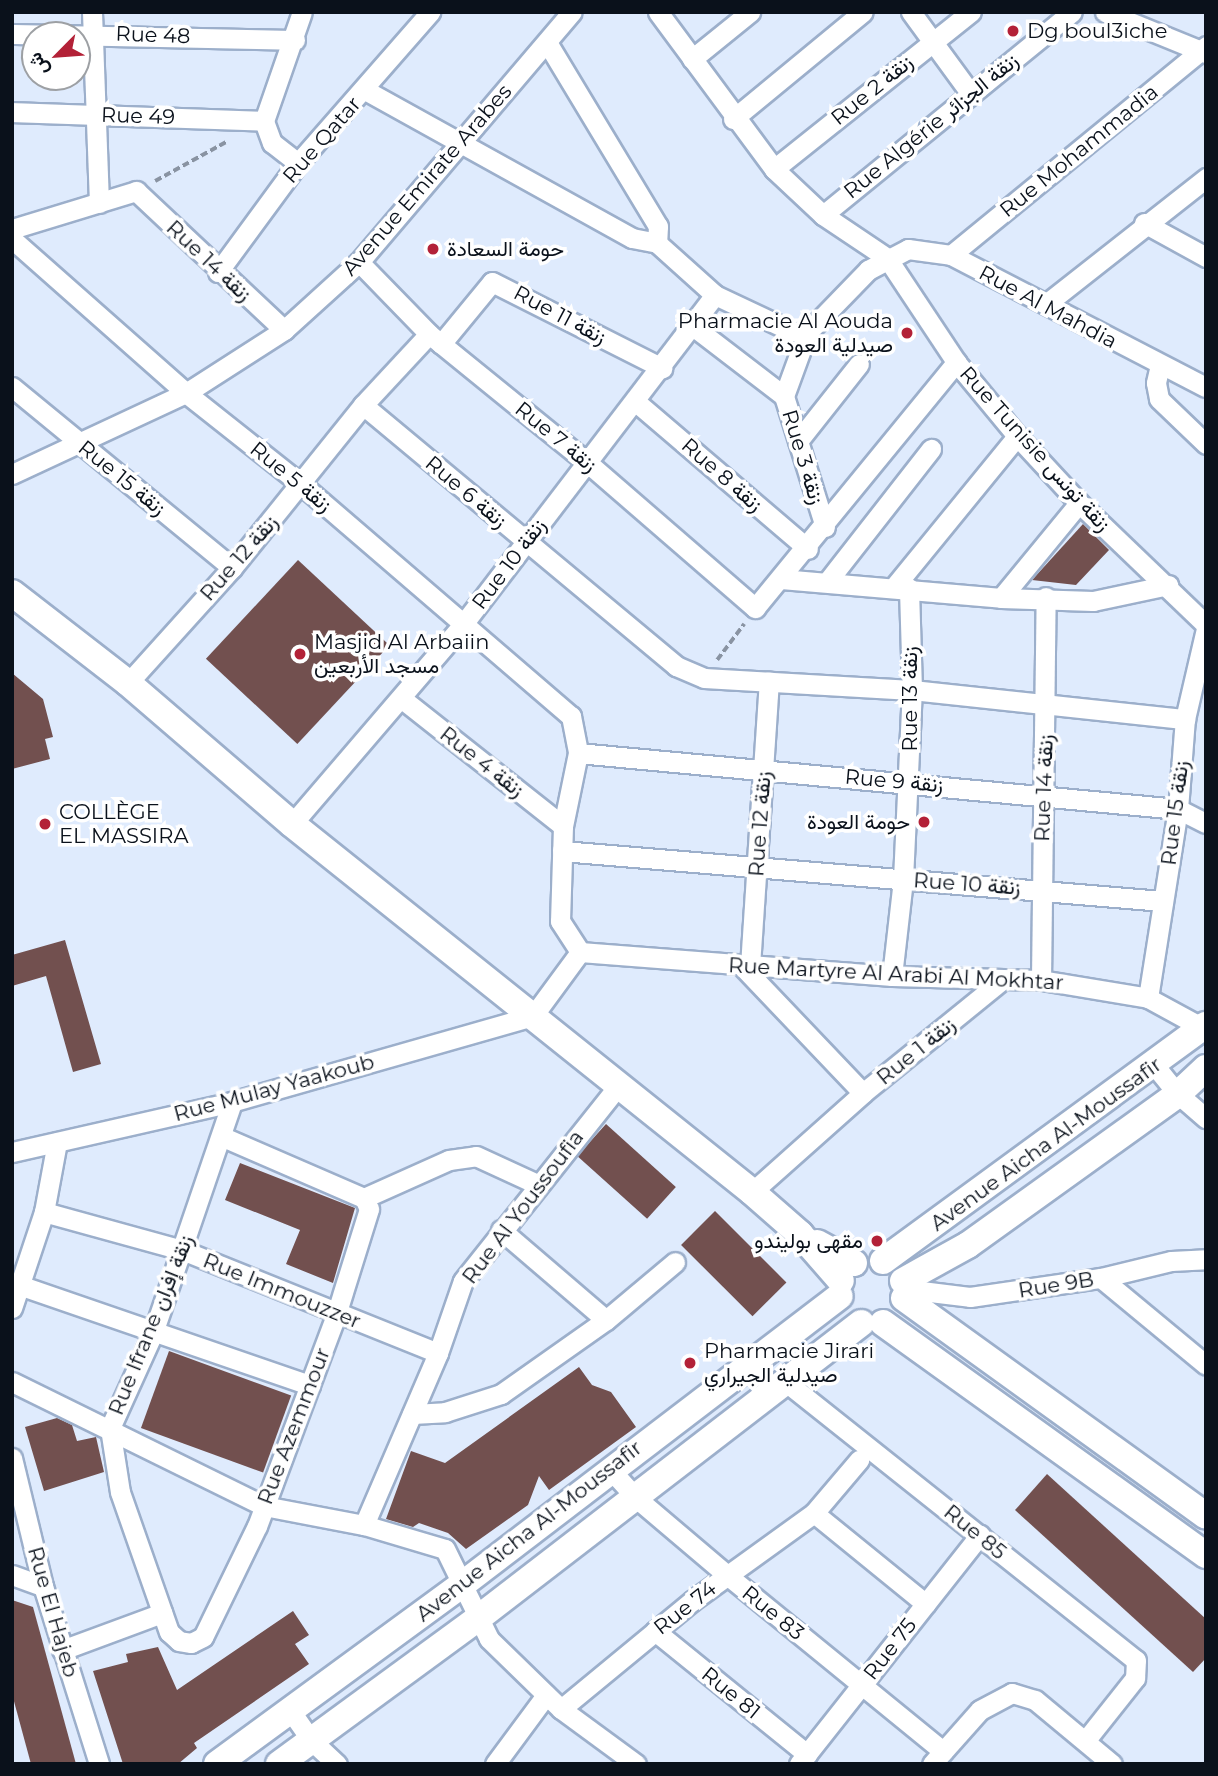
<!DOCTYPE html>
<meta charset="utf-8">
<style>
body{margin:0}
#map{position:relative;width:1218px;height:1776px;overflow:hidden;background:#dfebfd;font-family:Montserrat,Vazirmatn,sans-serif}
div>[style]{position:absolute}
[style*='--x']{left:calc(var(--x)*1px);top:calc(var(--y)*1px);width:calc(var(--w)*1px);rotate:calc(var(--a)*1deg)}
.building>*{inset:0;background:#72504f;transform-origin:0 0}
.path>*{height:3.5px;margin-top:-1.75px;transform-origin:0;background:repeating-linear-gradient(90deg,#8993a2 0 7px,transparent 0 10.5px)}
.roads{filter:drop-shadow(2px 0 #9cafcb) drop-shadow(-2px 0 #9cafcb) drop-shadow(0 2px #9cafcb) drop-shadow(0 -2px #9cafcb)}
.street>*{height:19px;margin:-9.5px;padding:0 9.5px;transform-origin:9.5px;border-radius:9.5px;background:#fff}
.secondary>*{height:26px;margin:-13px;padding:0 13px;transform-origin:13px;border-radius:13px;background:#fff}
.dots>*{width:19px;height:19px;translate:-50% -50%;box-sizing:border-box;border:4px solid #fff;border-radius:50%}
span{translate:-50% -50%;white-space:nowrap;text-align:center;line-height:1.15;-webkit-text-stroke:7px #fff;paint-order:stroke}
.poi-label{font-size:21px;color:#0a111b}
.left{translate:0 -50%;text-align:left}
.right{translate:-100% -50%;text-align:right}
.street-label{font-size:21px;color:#0a111b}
.frame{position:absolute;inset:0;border:14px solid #0a111b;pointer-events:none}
.north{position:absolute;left:21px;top:21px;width:70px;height:70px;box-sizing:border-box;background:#fff;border:2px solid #9da0a4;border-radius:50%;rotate:245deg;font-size:19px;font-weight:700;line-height:28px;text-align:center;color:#0a111b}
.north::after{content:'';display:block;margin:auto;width:24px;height:32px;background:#b32137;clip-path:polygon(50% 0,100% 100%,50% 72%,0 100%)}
</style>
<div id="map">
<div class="building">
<div style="clip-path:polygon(1083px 524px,1109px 550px,1076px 585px,1032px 580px)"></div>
<div style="left:298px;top:560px;width:125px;height:135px;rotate:43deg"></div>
<div style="clip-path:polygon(12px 673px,43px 699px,53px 737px,45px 739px,50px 759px,12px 769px)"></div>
<div style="clip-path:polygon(65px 940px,101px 1064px,73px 1072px,46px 976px,12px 986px,12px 955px)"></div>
<div style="left:606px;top:1124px;width:94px;height:43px;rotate:42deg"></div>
<div style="clip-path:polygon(240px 1163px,355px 1208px,333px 1283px,286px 1264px,300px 1230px,225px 1200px)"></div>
<div style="left:715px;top:1211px;width:101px;height:48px;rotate:45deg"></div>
<div style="left:169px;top:1351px;width:130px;height:82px;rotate:20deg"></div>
<div style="clip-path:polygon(579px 1367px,592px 1385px,611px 1392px,636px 1427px,549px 1490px,539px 1476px,528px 1505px,466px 1549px,448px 1533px,419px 1523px,413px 1527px,386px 1519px,411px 1451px,445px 1463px)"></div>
<div style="clip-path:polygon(57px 1418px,72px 1425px,77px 1441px,96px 1437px,104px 1472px,44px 1491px,25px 1427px)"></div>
<div style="clip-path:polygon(1047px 1474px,1206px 1619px,1206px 1658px,1193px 1672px,1015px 1510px)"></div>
<div style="clip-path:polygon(12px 1600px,33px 1607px,76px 1764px,31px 1764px,12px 1694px)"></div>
<div style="clip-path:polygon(293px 1611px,309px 1635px,295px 1644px,309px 1664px,194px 1743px,197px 1748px,178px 1764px,123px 1764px,93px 1671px,128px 1662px,126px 1654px,158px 1647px,177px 1690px)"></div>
</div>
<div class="path">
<div style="--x:155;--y:181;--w:83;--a:-28.7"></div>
<div style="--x:717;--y:660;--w:45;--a:-53.1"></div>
</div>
<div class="roads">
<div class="street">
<div style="--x:92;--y:12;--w:191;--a:87.9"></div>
<div style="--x:658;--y:12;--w:195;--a:53.5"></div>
<div style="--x:774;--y:169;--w:67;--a:43.2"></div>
<div style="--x:823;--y:215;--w:77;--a:33.9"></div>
<div style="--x:887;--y:258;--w:125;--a:56.4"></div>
<div style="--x:956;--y:362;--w:96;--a:50.5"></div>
<div style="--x:1017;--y:436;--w:91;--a:47.2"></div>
<div style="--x:1079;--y:503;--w:176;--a:43.8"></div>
<div style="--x:911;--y:12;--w:102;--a:53.8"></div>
<div style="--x:1105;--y:12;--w:109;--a:22.1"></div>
<div style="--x:12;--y:34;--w:283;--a:1.2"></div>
<div style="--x:548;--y:44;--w:213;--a:58.9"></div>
<div style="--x:658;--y:226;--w:17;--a:93"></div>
<div style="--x:692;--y:59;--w:75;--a:-39"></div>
<div style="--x:365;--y:90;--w:305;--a:29"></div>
<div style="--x:632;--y:238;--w:25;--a:11"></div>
<div style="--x:657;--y:243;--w:78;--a:41.9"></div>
<div style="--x:715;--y:295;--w:84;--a:25.3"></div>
<div style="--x:791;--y:331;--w:16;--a:7"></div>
<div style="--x:12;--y:112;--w:252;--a:2"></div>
<div style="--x:733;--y:119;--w:168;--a:-39.5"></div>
<div style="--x:298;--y:163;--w:33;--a:-142"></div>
<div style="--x:272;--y:143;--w:23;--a:-110"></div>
<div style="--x:264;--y:121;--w:115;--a:-70.8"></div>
<div style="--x:774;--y:169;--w:252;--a:-38.6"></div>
<div style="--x:823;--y:215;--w:321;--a:-39.2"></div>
<div style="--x:1144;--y:223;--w:71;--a:28.7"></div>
<div style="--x:12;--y:229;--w:130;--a:-17"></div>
<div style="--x:136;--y:191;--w:203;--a:43.2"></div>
<div style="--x:12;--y:239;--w:232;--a:41.5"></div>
<div style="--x:186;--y:393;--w:148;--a:38.4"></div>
<div style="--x:302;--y:485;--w:355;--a:40.7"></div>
<div style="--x:571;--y:716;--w:38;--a:79"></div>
<div style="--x:578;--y:753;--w:75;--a:101.6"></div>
<div style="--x:563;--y:826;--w:95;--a:91.8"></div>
<div style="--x:560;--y:921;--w:37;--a:57"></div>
<div style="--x:580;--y:952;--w:79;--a:126.3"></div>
<div style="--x:533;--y:1016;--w:313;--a:164.1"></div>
<div style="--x:232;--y:1102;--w:226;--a:167.2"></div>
<div style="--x:951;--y:255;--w:330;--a:-39.3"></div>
<div style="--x:359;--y:262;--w:100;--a:45.8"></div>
<div style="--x:429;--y:334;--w:206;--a:39.1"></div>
<div style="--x:589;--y:464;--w:220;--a:40.9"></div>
<div style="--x:755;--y:608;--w:318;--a:-50.7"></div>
<div style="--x:218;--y:272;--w:135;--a:-53.7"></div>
<div style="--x:298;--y:163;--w:201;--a:-48.8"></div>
<div style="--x:1046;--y:304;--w:204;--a:-38.2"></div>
<div style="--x:694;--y:327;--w:113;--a:37.5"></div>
<div style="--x:441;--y:344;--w:80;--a:-50.6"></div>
<div style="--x:492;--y:282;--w:191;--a:26.8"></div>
<div style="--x:1160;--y:365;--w:18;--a:103"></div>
<div style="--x:1156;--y:383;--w:16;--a:79"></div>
<div style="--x:1159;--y:399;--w:65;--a:43.8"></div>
<div style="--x:12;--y:387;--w:285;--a:39.4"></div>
<div style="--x:636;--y:402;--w:226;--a:40.5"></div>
<div style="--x:363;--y:405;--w:408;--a:39.8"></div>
<div style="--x:676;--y:666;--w:30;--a:23"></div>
<div style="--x:704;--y:678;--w:208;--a:3.3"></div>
<div style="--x:912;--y:690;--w:275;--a:6.1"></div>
<div style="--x:798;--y:441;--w:98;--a:-51.6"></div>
<div style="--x:12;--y:474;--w:192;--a:-25"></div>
<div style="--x:186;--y:393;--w:117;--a:-32.7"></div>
<div style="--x:284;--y:330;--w:101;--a:-42.2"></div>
<div style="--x:359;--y:262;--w:328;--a:-49.6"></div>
<div style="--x:825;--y:527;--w:137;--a:-107.4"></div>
<div style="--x:784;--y:396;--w:67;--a:-69.9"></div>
<div style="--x:807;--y:333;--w:88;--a:-45.9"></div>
<div style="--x:868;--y:270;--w:45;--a:-27.7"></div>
<div style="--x:908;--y:249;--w:43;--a:7.9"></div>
<div style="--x:951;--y:255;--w:287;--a:27.4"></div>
<div style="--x:781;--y:579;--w:221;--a:4.9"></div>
<div style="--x:1001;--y:598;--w:92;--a:1.9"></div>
<div style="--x:1093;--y:601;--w:77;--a:-12"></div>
<div style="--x:827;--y:582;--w:169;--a:-52"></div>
<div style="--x:894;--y:587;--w:195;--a:-50.8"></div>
<div style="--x:1001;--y:598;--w:123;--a:-50.6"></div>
<div style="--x:128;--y:683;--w:155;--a:-47.9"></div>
<div style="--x:232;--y:568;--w:209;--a:-51.2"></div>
<div style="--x:363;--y:405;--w:97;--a:-47.1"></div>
<div style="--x:401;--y:698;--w:206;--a:38.3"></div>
<div style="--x:578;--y:753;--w:603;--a:5.33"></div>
<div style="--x:1178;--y:809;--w:31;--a:27"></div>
<div style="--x:292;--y:824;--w:265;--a:-49.4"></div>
<div style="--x:464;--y:623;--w:413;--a:-52.6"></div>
<div style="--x:562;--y:851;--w:603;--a:4.76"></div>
<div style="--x:580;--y:952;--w:313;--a:4.4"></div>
<div style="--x:892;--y:976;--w:149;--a:1.5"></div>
<div style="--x:1041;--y:980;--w:109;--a:9.5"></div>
<div style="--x:1148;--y:998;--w:63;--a:28.6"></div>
<div style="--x:742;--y:966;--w:175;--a:46.4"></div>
<div style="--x:750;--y:966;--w:285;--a:-86.2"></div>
<div style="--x:892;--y:976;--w:98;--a:-83.5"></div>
<div style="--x:903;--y:879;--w:189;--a:-87.3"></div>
<div style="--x:912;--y:690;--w:102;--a:-91.7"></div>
<div style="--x:1041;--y:980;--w:383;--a:-89.3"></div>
<div style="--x:1148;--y:998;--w:191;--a:-81"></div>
<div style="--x:1178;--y:809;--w:90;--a:-85.6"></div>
<div style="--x:1185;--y:719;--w:92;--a:-76.9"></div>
<div style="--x:1155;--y:1066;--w:36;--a:51"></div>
<div style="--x:1178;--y:1094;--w:37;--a:41"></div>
<div style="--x:223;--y:1137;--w:154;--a:23.4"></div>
<div style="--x:364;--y:1198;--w:12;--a:66"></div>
<div style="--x:369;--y:1209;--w:111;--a:107.3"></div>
<div style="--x:336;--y:1315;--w:225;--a:110.5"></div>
<div style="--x:257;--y:1526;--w:123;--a:115.9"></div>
<div style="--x:203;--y:1637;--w:13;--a:153"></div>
<div style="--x:191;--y:1643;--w:12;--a:-171"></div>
<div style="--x:179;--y:1641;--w:13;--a:-138"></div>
<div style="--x:169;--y:1632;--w:148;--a:-109.3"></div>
<div style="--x:120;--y:1492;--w:65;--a:-98.9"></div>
<div style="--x:110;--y:1428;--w:104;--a:-65.6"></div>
<div style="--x:153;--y:1333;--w:244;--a:-71.1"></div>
<div style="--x:752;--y:1192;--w:149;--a:-41.7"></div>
<div style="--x:863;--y:1093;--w:178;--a:-39.1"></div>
<div style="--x:364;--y:1198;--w:93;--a:-24.1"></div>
<div style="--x:449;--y:1160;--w:27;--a:-8"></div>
<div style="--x:476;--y:1156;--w:67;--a:24.7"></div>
<div style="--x:44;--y:1212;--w:143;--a:15.4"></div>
<div style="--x:182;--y:1250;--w:276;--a:21.9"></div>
<div style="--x:501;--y:1230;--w:138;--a:40.6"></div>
<div style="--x:1101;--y:1278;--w:136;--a:39.6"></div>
<div style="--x:19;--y:1285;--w:308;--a:19"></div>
<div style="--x:905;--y:1289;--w:65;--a:7"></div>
<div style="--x:970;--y:1297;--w:132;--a:-8.3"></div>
<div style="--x:1101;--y:1278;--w:72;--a:-13.7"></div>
<div style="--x:1171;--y:1261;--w:35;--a:-3"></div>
<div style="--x:12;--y:1308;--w:101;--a:-71.6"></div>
<div style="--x:44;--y:1212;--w:71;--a:-79.5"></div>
<div style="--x:12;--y:1382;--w:281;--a:26.2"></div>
<div style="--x:264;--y:1506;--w:102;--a:10.8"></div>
<div style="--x:364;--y:1525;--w:84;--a:16.5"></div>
<div style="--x:445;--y:1549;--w:100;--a:63.9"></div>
<div style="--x:489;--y:1639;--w:100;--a:44.2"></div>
<div style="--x:561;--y:1709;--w:93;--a:36.3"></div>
<div style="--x:786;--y:1382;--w:447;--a:38.5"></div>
<div style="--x:1136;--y:1660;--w:18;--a:93"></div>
<div style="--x:1135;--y:1678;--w:80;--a:128.4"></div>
<div style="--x:412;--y:1414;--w:33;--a:-3"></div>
<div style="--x:445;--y:1412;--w:59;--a:-17.8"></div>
<div style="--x:501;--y:1394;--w:128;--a:-35.2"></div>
<div style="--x:606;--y:1320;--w:90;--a:-40"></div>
<div style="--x:12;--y:1458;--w:132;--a:76.4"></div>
<div style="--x:43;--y:1586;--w:187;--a:72.5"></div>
<div style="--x:610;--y:1469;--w:38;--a:48"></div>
<div style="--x:635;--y:1497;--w:121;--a:40.3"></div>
<div style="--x:727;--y:1575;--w:279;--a:39.2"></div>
<div style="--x:814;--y:1513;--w:144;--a:39.1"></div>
<div style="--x:364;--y:1525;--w:187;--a:-66.7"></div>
<div style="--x:438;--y:1353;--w:76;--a:-70.9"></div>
<div style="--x:463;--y:1281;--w:249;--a:-51.5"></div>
<div style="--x:12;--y:1575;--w:33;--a:20"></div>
<div style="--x:655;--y:1631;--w:196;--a:39"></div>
<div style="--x:62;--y:1650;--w:107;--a:-20.3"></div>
<div style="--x:561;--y:1709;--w:170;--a:-39.5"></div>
<div style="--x:692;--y:1601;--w:150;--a:-35.8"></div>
<div style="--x:814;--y:1513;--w:70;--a:-49.7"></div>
<div style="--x:290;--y:1710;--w:38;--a:55"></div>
<div style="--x:312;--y:1741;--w:34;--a:43"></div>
<div style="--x:495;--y:1764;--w:86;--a:-53.5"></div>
<div style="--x:799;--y:1764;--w:292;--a:-51.7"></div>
<div style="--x:932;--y:1764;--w:72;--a:-48.4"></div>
<div style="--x:980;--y:1710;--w:36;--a:-28"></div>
<div style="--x:1012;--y:1693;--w:24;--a:17"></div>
<div style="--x:1035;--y:1700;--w:100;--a:39.7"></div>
</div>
<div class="secondary">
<div style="--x:12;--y:593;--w:147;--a:37.8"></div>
<div style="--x:128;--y:683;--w:216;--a:40.7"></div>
<div style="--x:292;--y:824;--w:589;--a:38.66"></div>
<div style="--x:752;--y:1192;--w:64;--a:41.2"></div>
<div style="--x:800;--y:1234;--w:62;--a:48.9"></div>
<div style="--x:817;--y:1243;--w:42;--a:28.4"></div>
<div style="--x:883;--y:1261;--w:400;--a:-36.2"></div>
<div style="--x:903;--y:1281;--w:74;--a:-29"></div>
<div style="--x:968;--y:1245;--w:259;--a:-35.7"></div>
<div style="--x:1178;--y:1094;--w:38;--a:-43"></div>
<div style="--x:904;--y:1298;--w:372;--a:35.8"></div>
<div style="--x:883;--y:1323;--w:398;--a:35.7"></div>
<div style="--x:217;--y:1764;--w:305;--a:-36.2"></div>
<div style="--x:463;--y:1584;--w:474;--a:-37.4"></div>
<div style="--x:279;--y:1764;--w:245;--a:-36.2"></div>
<div style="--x:477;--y:1619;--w:485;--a:-37.6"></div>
</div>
</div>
<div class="dots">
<div style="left:1013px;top:31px;background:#b32137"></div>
<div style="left:433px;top:249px;background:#b32137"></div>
<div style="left:907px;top:333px;background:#b32137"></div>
<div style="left:300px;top:654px;background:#b32137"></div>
<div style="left:924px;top:822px;background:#b32137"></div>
<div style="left:45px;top:824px;background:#b32137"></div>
<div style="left:877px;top:1241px;background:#b32137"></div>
<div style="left:690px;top:1363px;background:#b32137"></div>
</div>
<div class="poi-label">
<span class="left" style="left:1027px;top:31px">Dg boul3iche</span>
<span class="left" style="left:447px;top:249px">حومة السعادة</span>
<span class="right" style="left:893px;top:333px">Pharmacie Al Aouda<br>صيدلية العودة</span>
<span class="left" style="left:314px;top:654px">Masjid Al Arbaiin<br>مسجد الأربعين</span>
<span class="left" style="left:59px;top:824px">COLLÈGE<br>EL MASSIRA</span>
<span class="right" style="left:910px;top:822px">حومة العودة</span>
<span class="right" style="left:863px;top:1241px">مقهى بوليندو</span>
<span class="left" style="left:704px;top:1363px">Pharmacie Jirari<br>صيدلية الجيراري</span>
</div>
<div class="street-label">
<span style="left:153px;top:35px;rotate:2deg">Rue 48</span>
<span style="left:872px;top:90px;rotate:-39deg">Rue 2 زنقة</span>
<span style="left:138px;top:116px;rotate:2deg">Rue 49</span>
<span style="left:931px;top:126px;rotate:-39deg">Rue Algérie زنقة الجزائر</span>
<span style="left:322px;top:140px;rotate:-49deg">Rue Qatar</span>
<span style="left:1079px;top:151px;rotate:-39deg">Rue Mohammadia</span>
<span style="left:427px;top:180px;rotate:-49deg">Avenue Emirate Arabes</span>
<span style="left:209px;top:261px;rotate:43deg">Rue 14 زنقة</span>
<span style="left:1048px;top:307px;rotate:28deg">Rue Al Mahdia</span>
<span style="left:560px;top:315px;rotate:28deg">Rue 11 زنقة</span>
<span style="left:556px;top:437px;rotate:39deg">Rue 7 زنقة</span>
<span style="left:1035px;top:449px;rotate:48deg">Rue Tunisie زنقة تونس</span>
<span style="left:803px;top:457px;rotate:73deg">Rue 3 زنقة</span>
<span style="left:722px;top:475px;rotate:41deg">Rue 8 زنقة</span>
<span style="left:291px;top:477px;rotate:39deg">Rue 5 زنقة</span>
<span style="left:122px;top:478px;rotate:39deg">Rue 15 زنقة</span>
<span style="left:466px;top:492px;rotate:40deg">Rue 6 زنقة</span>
<span style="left:239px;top:558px;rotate:-49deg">Rue 12 زنقة</span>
<span style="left:509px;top:564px;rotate:-53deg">Rue 10 زنقة</span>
<span style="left:910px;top:699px;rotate:-90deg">Rue 13 زنقة</span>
<span style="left:482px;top:762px;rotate:38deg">Rue 4 زنقة</span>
<span style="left:894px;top:781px;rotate:5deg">Rue 9 زنقة</span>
<span style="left:1044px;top:788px;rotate:-88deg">Rue 14 زنقة</span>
<span style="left:1175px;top:813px;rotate:-83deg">Rue 15 زنقة</span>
<span style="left:760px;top:824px;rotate:-86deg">Rue 12 زنقة</span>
<span style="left:967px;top:884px;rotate:4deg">Rue 10 زنقة</span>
<span style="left:896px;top:974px;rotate:3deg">Rue Martyre Al Arabi Al Mokhtar</span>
<span style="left:916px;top:1051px;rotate:-39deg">Rue 1 زنقة</span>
<span style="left:274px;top:1088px;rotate:-15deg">Rue Mulay Yaakoub</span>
<span style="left:1046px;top:1144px;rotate:-36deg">Avenue Aicha Al-Moussafir</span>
<span style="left:523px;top:1207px;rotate:-53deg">Rue Al Youssoufia</span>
<span style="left:1056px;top:1285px;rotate:-9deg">Rue 9B</span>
<span style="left:282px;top:1291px;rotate:22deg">Rue Immouzzer</span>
<span style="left:151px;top:1325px;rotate:-68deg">Rue Ifrane زنقة إفران</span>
<span style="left:294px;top:1426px;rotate:-69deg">Rue Azemmour</span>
<span style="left:529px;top:1531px;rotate:-38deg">Avenue Aicha Al-Moussafir</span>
<span style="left:975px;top:1532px;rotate:39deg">Rue 85</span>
<span style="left:685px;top:1608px;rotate:-38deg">Rue 74</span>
<span style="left:53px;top:1612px;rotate:74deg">Rue El Hajeb</span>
<span style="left:773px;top:1613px;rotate:39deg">Rue 83</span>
<span style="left:890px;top:1649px;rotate:-52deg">Rue 75</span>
<span style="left:731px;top:1693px;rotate:39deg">Rue 81</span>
</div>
<div class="frame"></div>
<div class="north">ش</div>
</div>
